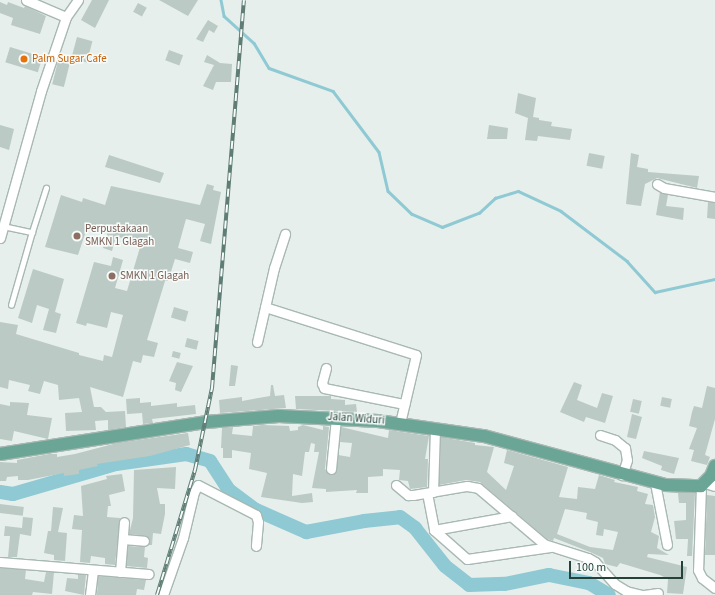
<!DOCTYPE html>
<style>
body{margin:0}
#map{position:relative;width:715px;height:595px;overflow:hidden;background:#e6efeb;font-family:"Source Sans 3",sans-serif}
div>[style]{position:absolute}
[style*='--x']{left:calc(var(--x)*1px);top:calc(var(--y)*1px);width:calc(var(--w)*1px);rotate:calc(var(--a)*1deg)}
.stream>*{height:2.5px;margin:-1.25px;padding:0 1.25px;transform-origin:1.25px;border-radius:1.25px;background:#8ec9d4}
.river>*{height:14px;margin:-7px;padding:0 7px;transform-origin:7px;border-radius:7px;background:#8ec9d4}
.building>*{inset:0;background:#bbcac4;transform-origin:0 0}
.roads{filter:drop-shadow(1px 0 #a8b8b2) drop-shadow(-1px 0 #a8b8b2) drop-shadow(0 1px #a8b8b2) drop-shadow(0 -1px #a8b8b2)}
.lane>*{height:4.5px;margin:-2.25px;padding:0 2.25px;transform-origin:2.25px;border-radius:2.25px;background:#fff}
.street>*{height:9px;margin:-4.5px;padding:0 4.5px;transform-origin:4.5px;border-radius:4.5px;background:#fff}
.secondary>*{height:12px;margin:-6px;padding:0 6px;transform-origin:6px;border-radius:6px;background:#fff}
.primary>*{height:12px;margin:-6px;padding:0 6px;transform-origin:6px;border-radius:6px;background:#6aa596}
.rail>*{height:4px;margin-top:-2px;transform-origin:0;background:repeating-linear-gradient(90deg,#f7fbf9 0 8px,#5f7d75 0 16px);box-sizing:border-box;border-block:1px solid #5f7d75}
.dots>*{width:11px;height:11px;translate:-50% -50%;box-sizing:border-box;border:2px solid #f7fbf9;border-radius:50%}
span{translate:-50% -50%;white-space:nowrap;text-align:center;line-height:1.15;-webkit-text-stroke:3px #f7fbf9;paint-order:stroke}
.food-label{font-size:11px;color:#c56008}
.left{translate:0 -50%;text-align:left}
.education-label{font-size:11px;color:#785e54}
.street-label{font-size:11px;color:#24423a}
.scale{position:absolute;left:569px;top:561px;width:114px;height:18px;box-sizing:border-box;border:2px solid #24423a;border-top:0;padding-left:5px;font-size:12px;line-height:14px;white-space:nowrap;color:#24423a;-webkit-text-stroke:3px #f7fbf9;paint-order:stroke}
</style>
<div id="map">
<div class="stream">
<div style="--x:221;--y:0;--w:16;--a:79"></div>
<div style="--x:224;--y:16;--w:40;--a:42"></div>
<div style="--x:254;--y:43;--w:29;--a:59"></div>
<div style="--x:269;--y:68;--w:68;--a:19.8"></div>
<div style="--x:333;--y:91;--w:76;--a:53"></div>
<div style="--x:379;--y:152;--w:40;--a:77"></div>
<div style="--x:388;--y:191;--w:33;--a:44"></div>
<div style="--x:412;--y:214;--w:33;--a:23"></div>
<div style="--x:442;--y:227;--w:40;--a:-21"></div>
<div style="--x:479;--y:213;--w:22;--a:-43"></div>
<div style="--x:495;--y:198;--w:24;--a:-17"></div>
<div style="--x:518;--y:191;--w:47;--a:24.9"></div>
<div style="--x:561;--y:211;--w:83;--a:37.1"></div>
<div style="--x:627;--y:261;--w:42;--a:47.9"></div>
<div style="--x:655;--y:292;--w:61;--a:-12.2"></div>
</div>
<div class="river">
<div style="--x:0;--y:492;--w:13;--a:9"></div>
<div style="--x:13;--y:494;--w:107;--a:-16.2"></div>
<div style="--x:116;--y:464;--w:71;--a:-8.1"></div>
<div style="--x:186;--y:454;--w:25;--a:16"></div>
<div style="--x:210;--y:461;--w:35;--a:57"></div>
<div style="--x:229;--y:490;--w:34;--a:37"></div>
<div style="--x:256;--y:510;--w:55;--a:23.7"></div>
<div style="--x:306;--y:532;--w:59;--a:-10.7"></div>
<div style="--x:364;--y:521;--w:36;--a:-6"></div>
<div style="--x:400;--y:517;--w:19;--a:36"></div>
<div style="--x:415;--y:528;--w:48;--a:51.7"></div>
<div style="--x:445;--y:566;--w:31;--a:38"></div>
<div style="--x:469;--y:585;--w:36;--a:-2"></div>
<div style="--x:505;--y:584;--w:45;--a:-11.6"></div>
<div style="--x:549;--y:575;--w:41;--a:11.3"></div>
<div style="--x:589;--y:583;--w:23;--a:31"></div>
</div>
<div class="building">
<div style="clip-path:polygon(92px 0,109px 0,95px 28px,81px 20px)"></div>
<div style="clip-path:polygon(159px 0,198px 0,188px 16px)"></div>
<div style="clip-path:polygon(0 2px,7px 5px,8px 2px,24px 8px,25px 6px,46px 16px,40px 34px,11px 25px,13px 18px,0 13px)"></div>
<div style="left:138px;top:3px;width:10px;height:10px;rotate:29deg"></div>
<div style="clip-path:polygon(208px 20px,218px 26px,214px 33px,209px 30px,203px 42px,196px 39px)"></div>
<div style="left:77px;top:37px;width:16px;height:22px;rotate:15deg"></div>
<div style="left:10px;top:47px;width:34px;height:16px;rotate:17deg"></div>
<div style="left:169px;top:50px;width:15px;height:11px;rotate:20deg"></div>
<div style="clip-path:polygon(207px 55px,220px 63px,232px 64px,231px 82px,216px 82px,213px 90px,203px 86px,214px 65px,204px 62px)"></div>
<div style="left:59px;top:57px;width:12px;height:28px;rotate:14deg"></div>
<div style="clip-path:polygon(518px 93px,536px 98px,533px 117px,539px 118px,539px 120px,552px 122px,551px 126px,572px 129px,570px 140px,538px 136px,537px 141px,525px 140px,528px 118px,515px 113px)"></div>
<div style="clip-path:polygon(0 125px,14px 129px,9px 150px,0 147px)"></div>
<div style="clip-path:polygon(489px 125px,508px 128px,507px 139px,487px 139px)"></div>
<div style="left:589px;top:153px;width:16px;height:13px;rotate:11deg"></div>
<div style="clip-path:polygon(631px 153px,639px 155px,637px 167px,648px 169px,648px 172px,699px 176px,697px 188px,657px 178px,645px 184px,641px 206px,626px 204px)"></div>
<div style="clip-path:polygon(109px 155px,164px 173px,160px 183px,105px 167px)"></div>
<div style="clip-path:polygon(207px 184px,214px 186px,213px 190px,221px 192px,211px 244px,200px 241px,205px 224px,186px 219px,178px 248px,193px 252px,190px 263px,175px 259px,168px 281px,165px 281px,147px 340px,158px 343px,154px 357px,143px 355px,141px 363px,133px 361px,123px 397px,90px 387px,94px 407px,101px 407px,106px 412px,125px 411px,126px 427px,108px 430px,108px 420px,95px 421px,96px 430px,66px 431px,65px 413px,82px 412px,79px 398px,59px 400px,58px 385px,44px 381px,40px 394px,28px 391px,30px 385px,9px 380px,8px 389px,0 387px,0 322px,18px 325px,16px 334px,79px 353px,79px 355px,103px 361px,104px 355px,112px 357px,123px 315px,111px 312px,107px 328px,87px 323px,86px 326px,76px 323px,94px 262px,111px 266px,113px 257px,123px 260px,115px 288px,127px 291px,141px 244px,116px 236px,112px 251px,103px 248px,108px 231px,88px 225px,78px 255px,45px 247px,61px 195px,82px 202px,83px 198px,105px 205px,111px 186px,200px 205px)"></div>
<div style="clip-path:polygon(660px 192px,668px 195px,666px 206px,684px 208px,683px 220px,656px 215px)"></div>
<div style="clip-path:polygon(708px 202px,715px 203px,715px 219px,707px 218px)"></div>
<div style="clip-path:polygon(33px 269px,64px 279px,55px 312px,61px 314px,56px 333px,43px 330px,49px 309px,37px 305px,32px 323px,18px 318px)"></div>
<div style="left:174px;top:307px;width:15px;height:11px;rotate:16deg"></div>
<div style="left:187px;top:338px;width:12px;height:9px;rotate:14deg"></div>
<div style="left:173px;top:351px;width:8px;height:6px;rotate:14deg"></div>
<div style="clip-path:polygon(177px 362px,193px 366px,181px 392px,175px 390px,176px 383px,169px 381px)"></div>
<div style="clip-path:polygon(231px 365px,238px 366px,235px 386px,229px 386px)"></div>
<div style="clip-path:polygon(574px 382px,582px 385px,577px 400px,597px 408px,602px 393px,613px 396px,605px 423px,586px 417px,584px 422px,560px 412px)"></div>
<div style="clip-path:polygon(271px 385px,273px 385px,275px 396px,284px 395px,286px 408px,220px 413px,219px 400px,242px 397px,242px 401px,270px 396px)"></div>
<div style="clip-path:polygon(707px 386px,715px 388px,715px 419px,705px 455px,710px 457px,707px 465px,691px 461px,694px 450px,689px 449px,697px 428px,689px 426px,692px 412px,694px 406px,702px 408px)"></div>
<div style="clip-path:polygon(295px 396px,331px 396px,331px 399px,345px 400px,345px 405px,356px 404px,357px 412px,296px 409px)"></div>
<div style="left:662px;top:397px;width:10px;height:9px;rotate:11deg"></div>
<div style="clip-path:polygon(140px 398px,140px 403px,151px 402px,151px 406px,177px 403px,177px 407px,195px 405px,196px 414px,152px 419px,153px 423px,143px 424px,142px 413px,127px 414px,126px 399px)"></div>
<div style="left:633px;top:399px;width:9px;height:13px;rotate:13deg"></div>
<div style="clip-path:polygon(10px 402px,29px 403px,27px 415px,52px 418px,48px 439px,14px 431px,12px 441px,0 439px,0 404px,10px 406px)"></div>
<div style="clip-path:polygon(632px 414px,642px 417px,636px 439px,627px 437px)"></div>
<div style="clip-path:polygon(262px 425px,289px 426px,290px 431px,298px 430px,298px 427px,303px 425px,323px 430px,323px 426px,329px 427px,325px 469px,331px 475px,336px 472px,338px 455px,350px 457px,352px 443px,340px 442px,341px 427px,388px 438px,389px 430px,429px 436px,425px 459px,428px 459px,427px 487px,410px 489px,408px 481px,399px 480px,400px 470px,383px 469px,383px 476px,368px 477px,368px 493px,356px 493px,357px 490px,326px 492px,326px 489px,312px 488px,319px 452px,314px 452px,315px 444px,311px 443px,309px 452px,305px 452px,302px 476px,293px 474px,292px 496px,312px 493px,313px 502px,302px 503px,261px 497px,267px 473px,249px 469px,251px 453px,232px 450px,232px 458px,223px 458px,223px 448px,221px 448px,222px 428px,233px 427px,232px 434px,252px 436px,253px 426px)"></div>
<div style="clip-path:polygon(188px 433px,190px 445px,150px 456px,97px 464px,98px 466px,79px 470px,79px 474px,64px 476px,64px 473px,28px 480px,18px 480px,18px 476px,7px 477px,6px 481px,0 481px,0 462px,17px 463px,17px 460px,49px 454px,57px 454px,57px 457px,75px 454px,117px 443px)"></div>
<div style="clip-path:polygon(evenodd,441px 437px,475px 443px,475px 445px,494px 447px,487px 472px,506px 490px,514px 466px,504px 463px,507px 450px,568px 467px,559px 497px,577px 499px,578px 487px,595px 489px,599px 475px,615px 480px,614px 482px,638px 487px,637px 491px,648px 494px,645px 504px,653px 505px,655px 517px,651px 532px,659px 536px,657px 548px,669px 555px,648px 554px,647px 557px,687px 567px,683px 594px,667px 593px,668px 579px,660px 575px,620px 563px,617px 567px,605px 564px,603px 558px,590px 552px,554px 538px,553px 541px,547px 539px,480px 482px,466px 480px,439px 485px,441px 437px,565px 509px,587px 513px,586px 519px,598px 522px,596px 535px,603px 536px,604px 529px,618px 532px,613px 550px,590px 547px,557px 534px,565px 509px)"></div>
<div style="clip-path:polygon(644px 451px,679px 458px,674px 474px,661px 470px,662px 466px,642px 458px)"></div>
<div style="clip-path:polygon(176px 467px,175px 489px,157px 488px,160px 504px,165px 504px,165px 514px,161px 534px,153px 533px,152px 545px,149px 545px,147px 536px,129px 534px,133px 518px,134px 470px)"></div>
<div style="clip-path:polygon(122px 474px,125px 491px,109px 495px,111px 506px,108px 506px,107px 517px,120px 518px,115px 565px,105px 564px,105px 558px,91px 556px,90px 563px,80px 562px,82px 530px,72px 529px,74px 515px,83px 516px,81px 486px,107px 479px,106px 476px)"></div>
<div style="clip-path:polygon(678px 493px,695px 493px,692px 556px,687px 556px,688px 539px,676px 539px,674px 521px,686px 520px,686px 503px,679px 503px)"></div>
<div style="clip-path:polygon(707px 495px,715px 496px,715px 555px,705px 555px)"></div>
<div style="left:0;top:504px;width:24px;height:9px;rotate:7deg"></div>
<div style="clip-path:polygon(53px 507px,63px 508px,58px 532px,67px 533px,65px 561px,54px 560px,54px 555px,44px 553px,48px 531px,51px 531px)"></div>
<div style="clip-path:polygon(23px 517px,33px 518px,31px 536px,20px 534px,17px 557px,8px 557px,10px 536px,4px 536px,5px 526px,22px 528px)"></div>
<div style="clip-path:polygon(128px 546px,145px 547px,144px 557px,148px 558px,147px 568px,126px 566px)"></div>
<div style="clip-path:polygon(0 568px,26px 570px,25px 579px,44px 582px,46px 572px,54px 572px,52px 594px,33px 592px,32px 595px,0 595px)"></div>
<div style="clip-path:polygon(78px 574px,86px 575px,84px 595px,65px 591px,67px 578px,78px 579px)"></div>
<div style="clip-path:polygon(98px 576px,146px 580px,144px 590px,137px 589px,136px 595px,97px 595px)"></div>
</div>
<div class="roads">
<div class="lane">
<div style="--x:3;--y:226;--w:30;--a:12"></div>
<div style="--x:32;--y:232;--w:46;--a:-72.3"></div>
<div style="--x:11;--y:305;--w:76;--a:-74"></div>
</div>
<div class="street">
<div style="--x:26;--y:0;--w:43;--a:23"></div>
<div style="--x:657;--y:184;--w:8;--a:30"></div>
<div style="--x:664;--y:188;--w:52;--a:10"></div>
<div style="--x:0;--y:238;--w:153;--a:-74.4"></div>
<div style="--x:41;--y:91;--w:78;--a:-71.3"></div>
<div style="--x:66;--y:17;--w:21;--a:-55"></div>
<div style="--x:265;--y:307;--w:158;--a:17.6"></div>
<div style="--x:416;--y:355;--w:70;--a:103.2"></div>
<div style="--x:257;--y:342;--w:76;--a:-77.1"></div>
<div style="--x:274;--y:268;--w:36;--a:-72"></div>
<div style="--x:326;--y:368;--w:16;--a:105"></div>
<div style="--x:322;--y:383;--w:5;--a:68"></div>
<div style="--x:324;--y:388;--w:82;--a:11.3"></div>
<div style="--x:600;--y:435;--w:16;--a:18"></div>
<div style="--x:615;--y:440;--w:13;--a:39"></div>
<div style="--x:625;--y:448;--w:12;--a:81"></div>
<div style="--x:627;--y:460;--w:16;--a:108"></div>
<div style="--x:331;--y:469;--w:51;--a:-84.4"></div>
<div style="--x:655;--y:483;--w:63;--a:79"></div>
<div style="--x:396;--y:485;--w:16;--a:40"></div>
<div style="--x:408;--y:495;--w:5;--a:0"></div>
<div style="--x:413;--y:495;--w:55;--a:-9.5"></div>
<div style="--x:467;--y:486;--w:11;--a:10"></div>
<div style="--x:478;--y:488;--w:87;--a:40.3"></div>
<div style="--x:544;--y:544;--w:46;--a:17.7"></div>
<div style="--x:588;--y:558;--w:8;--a:30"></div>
<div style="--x:595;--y:562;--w:30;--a:48"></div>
<div style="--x:615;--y:584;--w:13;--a:32"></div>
<div style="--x:626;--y:591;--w:16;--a:14"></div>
<div style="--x:701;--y:486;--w:84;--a:92"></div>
<div style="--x:698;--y:570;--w:9;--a:63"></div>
<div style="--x:702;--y:578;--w:16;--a:38"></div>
<div style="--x:433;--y:492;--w:63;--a:-88.2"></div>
<div style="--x:427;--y:493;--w:38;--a:79"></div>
<div style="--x:434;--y:530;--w:44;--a:41.3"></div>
<div style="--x:467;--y:559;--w:84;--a:-8.2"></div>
<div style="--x:434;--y:530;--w:79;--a:-10.2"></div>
<div style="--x:123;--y:539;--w:21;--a:5"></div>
<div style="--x:0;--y:562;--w:149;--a:4.6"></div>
<div style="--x:120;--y:572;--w:50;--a:-85.4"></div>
<div style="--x:90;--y:595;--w:24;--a:-83"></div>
<div style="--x:163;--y:595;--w:60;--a:-70.7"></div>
<div style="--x:183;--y:538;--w:47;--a:-76.6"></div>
<div style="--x:194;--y:492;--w:8;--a:-60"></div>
<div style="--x:198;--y:485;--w:65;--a:27.3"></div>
<div style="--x:256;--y:515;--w:7;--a:74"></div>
<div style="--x:258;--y:522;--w:24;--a:95"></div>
<div style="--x:644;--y:595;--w:14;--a:-8"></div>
</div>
<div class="secondary">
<div style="--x:706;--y:482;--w:9;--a:18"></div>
</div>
<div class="primary">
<div style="--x:0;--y:454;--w:208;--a:-8.8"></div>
<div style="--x:206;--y:422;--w:73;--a:-4.7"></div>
<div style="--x:279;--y:416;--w:99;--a:2.9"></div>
<div style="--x:378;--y:421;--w:107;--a:8.1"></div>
<div style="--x:484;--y:436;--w:188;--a:15.1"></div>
<div style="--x:665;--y:485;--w:36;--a:2"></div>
<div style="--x:701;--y:486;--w:14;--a:-45"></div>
<div style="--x:711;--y:476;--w:11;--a:-68"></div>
</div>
</div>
<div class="rail">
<div style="--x:157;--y:595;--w:131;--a:-73.1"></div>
<div style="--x:195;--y:470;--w:84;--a:-78.3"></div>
<div style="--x:212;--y:388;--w:389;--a:-85.3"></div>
</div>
<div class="dots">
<div style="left:24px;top:59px;background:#e8710a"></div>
<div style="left:77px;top:236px;background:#8d6e63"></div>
<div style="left:112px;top:276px;background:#8d6e63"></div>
</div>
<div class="food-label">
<span class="left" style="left:32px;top:59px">Palm Sugar Cafe</span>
</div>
<div class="education-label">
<span class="left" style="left:85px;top:236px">Perpustakaan<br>SMKN 1 Glagah</span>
<span class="left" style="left:120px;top:276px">SMKN 1 Glagah</span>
</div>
<div class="street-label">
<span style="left:356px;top:419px;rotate:4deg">Jalan Widuri</span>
</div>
<div class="scale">100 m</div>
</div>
